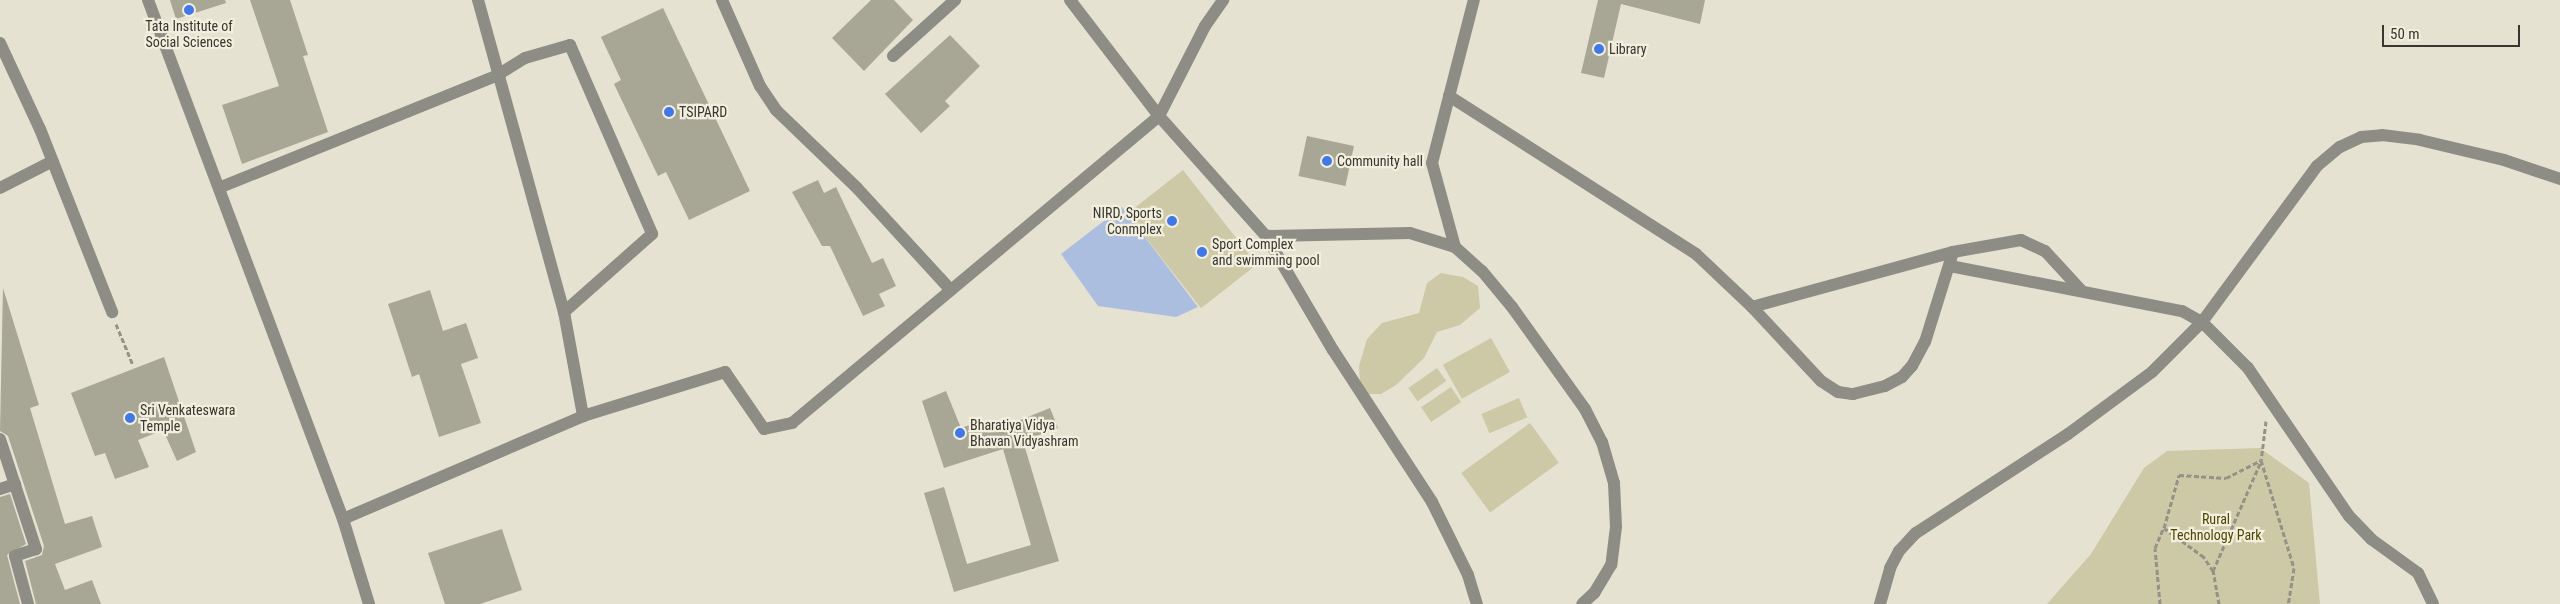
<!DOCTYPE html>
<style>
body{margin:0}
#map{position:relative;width:2560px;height:604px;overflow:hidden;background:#e5e2d1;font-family:"Roboto Condensed",sans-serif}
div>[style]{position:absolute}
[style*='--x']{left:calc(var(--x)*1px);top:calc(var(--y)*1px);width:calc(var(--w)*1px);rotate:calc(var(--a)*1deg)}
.green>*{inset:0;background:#cdc8a5;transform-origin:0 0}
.water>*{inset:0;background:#acbee0}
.building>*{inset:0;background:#a8a695;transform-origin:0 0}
.path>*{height:3px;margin-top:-1.5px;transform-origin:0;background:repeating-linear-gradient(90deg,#949286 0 5px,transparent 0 7.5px)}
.minor>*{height:12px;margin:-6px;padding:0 6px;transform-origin:6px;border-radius:6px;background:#8d8c85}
.dots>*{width:14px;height:14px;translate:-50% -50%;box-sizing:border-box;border:2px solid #f2efde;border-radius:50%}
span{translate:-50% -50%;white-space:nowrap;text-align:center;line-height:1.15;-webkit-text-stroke:4.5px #f2efde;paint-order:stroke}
.poi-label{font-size:14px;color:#37362f}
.left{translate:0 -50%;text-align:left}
.right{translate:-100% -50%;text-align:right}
.park-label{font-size:14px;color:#504500}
.scale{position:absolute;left:2382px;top:25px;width:138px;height:22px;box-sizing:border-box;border:2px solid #37362f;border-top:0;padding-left:6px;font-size:15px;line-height:18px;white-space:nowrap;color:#37362f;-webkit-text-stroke:4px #f2efde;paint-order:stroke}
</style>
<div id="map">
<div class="green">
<div style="left:1183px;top:170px;width:120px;height:71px;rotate:52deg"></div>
<div style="clip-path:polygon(1441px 273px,1463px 277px,1478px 286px,1480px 308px,1460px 325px,1437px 332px,1424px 358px,1396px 385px,1381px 394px,1368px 394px,1360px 383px,1359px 366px,1367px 339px,1382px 323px,1419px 313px,1427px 283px)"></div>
<div style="left:1491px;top:338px;width:39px;height:55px;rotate:61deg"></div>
<div style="left:1437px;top:368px;width:16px;height:35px;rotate:55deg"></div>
<div style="left:1451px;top:387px;width:18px;height:36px;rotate:56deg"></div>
<div style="left:1519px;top:398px;width:21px;height:41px;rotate:67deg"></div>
<div style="left:1530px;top:423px;width:49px;height:85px;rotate:54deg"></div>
<div style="clip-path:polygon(2260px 448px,2309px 483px,2320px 604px,2047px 604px,2091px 554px,2144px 468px,2167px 451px)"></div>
</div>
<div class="water">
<div style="clip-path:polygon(1122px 207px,1198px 307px,1176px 317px,1098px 306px,1061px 254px)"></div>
</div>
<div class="building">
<div style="clip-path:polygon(170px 0,225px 0,226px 3px,176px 19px)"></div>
<div style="clip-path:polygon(250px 0,290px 0,308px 55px,303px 56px,328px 132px,242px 164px,222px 105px,279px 86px)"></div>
<div style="clip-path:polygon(871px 0,894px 0,913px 20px,864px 71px,832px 38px)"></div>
<div style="clip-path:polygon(1598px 0,1705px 0,1700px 24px,1621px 4px,1604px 78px,1581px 73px)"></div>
<div style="clip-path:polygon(663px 8px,750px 191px,689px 220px,666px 172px,658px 176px,614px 84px,621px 80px,601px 37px)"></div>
<div style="clip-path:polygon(950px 35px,980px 66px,945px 101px,950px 106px,921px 133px,885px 94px)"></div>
<div style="left:1307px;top:136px;width:48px;height:41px;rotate:12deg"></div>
<div style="clip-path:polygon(818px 180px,824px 193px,836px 187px,872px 263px,883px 258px,896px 286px,879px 294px,885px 306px,863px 316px,830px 246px,822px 246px,792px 192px)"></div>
<div style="clip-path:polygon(3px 288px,39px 405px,30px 408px,65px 524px,92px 516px,102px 547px,55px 564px,65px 590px,92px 580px,101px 604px,36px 604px,25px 561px,42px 555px,44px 546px,8px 436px,0 431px)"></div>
<div style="clip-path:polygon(430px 290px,443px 331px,466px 323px,478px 358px,461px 364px,481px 423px,439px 437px,419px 374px,412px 377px,388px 304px)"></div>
<div style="clip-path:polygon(164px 357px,196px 452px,177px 461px,163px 430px,138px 440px,149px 467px,115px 479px,105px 453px,95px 456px,71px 393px)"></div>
<div style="clip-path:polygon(946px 391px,961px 428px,984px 420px,988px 433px,1050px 408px,1058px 428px,1023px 441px,1059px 561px,954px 592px,924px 493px,944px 487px,967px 564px,1031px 545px,1003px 449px,944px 468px,922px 401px)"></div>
<div style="clip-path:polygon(10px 494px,26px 544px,7px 555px,20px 604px,0 604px,0 497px)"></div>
<div style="clip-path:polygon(502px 529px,522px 590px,480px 604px,445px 604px,428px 553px)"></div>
</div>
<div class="path">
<div style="--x:116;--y:324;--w:44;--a:67.5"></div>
<div style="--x:2266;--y:421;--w:39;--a:97"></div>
<div style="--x:2261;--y:460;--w:113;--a:73"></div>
<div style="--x:2294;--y:568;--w:36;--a:99"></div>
<div style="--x:2213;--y:571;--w:17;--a:-123"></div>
<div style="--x:2204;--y:557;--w:49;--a:-144.1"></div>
<div style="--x:2164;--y:528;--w:55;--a:-74.2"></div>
<div style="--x:2179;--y:475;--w:47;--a:3.7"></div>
<div style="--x:2226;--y:478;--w:39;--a:-27"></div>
<div style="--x:2160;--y:604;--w:56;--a:-95.1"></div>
<div style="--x:2155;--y:548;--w:21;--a:-67"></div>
<div style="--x:2219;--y:604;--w:34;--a:-100"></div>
<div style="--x:2213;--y:571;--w:120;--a:-66.4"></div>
</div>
<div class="minor">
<div style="--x:148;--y:0;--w:554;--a:69.41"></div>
<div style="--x:343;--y:519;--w:89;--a:73"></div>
<div style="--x:478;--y:0;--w:324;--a:74.6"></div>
<div style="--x:564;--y:312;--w:106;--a:79.6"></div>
<div style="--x:722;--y:0;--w:94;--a:66.2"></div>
<div style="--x:760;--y:86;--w:29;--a:56"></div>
<div style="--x:776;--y:110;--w:112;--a:43.9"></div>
<div style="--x:857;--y:188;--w:137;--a:47.4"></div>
<div style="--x:1070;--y:0;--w:146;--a:52.5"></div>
<div style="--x:1159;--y:116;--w:161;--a:48.3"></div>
<div style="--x:1266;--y:236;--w:132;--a:59.6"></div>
<div style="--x:1333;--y:350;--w:181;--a:56.9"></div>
<div style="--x:1432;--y:502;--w:81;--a:63.7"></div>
<div style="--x:1468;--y:575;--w:30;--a:73"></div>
<div style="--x:0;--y:43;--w:95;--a:65.1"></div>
<div style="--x:40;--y:129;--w:197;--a:68.5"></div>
<div style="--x:893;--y:56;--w:84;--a:-42.1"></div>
<div style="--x:1449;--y:96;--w:293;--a:32.6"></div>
<div style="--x:1696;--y:254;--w:77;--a:43.4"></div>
<div style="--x:1752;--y:307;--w:101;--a:47"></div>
<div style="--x:1821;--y:381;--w:20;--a:33"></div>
<div style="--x:1838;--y:392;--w:15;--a:8"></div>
<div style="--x:1853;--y:394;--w:33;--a:-14"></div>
<div style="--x:1885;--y:386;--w:19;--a:-28"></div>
<div style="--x:1902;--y:377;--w:15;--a:-48"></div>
<div style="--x:1912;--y:366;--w:27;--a:-62"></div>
<div style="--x:1925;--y:342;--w:94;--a:-72.7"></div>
<div style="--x:221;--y:187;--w:297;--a:-22"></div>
<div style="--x:496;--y:76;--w:34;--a:-32"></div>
<div style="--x:525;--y:58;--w:47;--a:-16.1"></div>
<div style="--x:570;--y:45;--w:206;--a:66.5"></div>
<div style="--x:652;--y:234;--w:118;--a:138.4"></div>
<div style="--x:0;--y:188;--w:59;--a:-27"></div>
<div style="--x:1266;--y:236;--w:144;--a:-1.2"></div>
<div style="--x:1410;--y:233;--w:47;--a:17.3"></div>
<div style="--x:1455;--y:247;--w:36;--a:42"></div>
<div style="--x:1482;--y:271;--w:47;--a:50.2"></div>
<div style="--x:1512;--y:307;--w:125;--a:54.4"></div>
<div style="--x:1585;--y:409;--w:37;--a:63"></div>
<div style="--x:1602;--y:442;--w:43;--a:73.7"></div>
<div style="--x:1614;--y:483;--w:44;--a:87.4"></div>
<div style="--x:1616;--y:527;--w:38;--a:97"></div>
<div style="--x:1611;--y:565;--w:33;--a:121"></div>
<div style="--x:1594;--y:593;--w:16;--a:137"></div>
<div style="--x:1455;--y:247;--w:87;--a:-105.3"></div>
<div style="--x:1432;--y:163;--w:168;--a:-75.6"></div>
<div style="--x:1950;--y:266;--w:236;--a:11"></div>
<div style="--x:2182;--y:311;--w:23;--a:29"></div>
<div style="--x:2202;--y:322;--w:65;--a:45"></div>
<div style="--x:2248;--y:368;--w:179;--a:55.7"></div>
<div style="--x:2349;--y:516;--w:32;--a:46"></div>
<div style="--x:2371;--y:539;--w:58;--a:35.9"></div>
<div style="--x:2418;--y:573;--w:34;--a:64"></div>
<div style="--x:1752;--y:307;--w:208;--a:-15.3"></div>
<div style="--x:1953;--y:252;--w:69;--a:-10"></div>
<div style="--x:2021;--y:240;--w:26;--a:25"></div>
<div style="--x:2045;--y:251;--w:52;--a:47.4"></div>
<div style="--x:0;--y:439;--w:116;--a:71.9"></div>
<div style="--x:36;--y:549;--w:22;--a:162"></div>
<div style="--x:15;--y:556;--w:50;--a:74.8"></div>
<div style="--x:0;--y:489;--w:16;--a:-18"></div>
<div style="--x:343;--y:519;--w:261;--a:-23.2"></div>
<div style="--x:583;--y:416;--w:149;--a:-17.2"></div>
<div style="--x:725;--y:372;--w:69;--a:55.6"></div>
<div style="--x:764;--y:429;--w:29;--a:-12"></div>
<div style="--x:792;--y:423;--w:478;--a:-39.9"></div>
<div style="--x:1159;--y:116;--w:101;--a:-62.9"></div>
<div style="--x:1205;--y:26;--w:32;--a:-55"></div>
<div style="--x:1880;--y:604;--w:37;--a:-74"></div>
<div style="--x:1890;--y:568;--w:19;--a:-62"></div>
<div style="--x:1899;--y:551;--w:25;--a:-47"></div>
<div style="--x:1916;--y:533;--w:181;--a:-33.1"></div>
<div style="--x:2068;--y:434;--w:104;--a:-36.4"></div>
<div style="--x:2152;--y:372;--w:71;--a:-45"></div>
<div style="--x:2202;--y:322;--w:194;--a:-53.6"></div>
<div style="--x:2317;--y:166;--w:30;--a:-40"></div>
<div style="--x:2340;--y:147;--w:23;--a:-25"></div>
<div style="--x:2361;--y:137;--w:21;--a:-5"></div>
<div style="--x:2382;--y:135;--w:38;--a:7"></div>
<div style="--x:2420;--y:140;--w:86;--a:13.4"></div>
<div style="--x:2504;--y:160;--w:59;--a:18.7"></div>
</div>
<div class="dots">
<div style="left:189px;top:10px;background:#4277e7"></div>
<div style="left:1599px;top:49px;background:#4277e7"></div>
<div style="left:669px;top:112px;background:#4277e7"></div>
<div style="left:1327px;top:161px;background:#4277e7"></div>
<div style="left:1172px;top:221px;background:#4277e7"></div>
<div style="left:1202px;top:252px;background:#4277e7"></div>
<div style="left:130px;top:418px;background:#4277e7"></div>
<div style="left:960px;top:433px;background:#4277e7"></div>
</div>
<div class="poi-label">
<span style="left:189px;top:34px">Tata Institute of<br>Social Sciences</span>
<span class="left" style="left:1609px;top:49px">Library</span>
<span class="left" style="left:679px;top:112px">TSIPARD</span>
<span class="left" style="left:1337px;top:161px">Community hall</span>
<span class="right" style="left:1162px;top:221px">NIRD, Sports<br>Conmplex</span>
<span class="left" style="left:1212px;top:252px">Sport Complex<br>and swimming pool</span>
<span class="left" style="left:140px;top:418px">Sri Venkateswara<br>Temple</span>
<span class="left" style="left:970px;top:433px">Bharatiya Vidya<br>Bhavan Vidyashram</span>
</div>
<div class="park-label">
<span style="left:2216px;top:527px">Rural<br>Technology Park</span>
</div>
<div class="scale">50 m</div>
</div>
